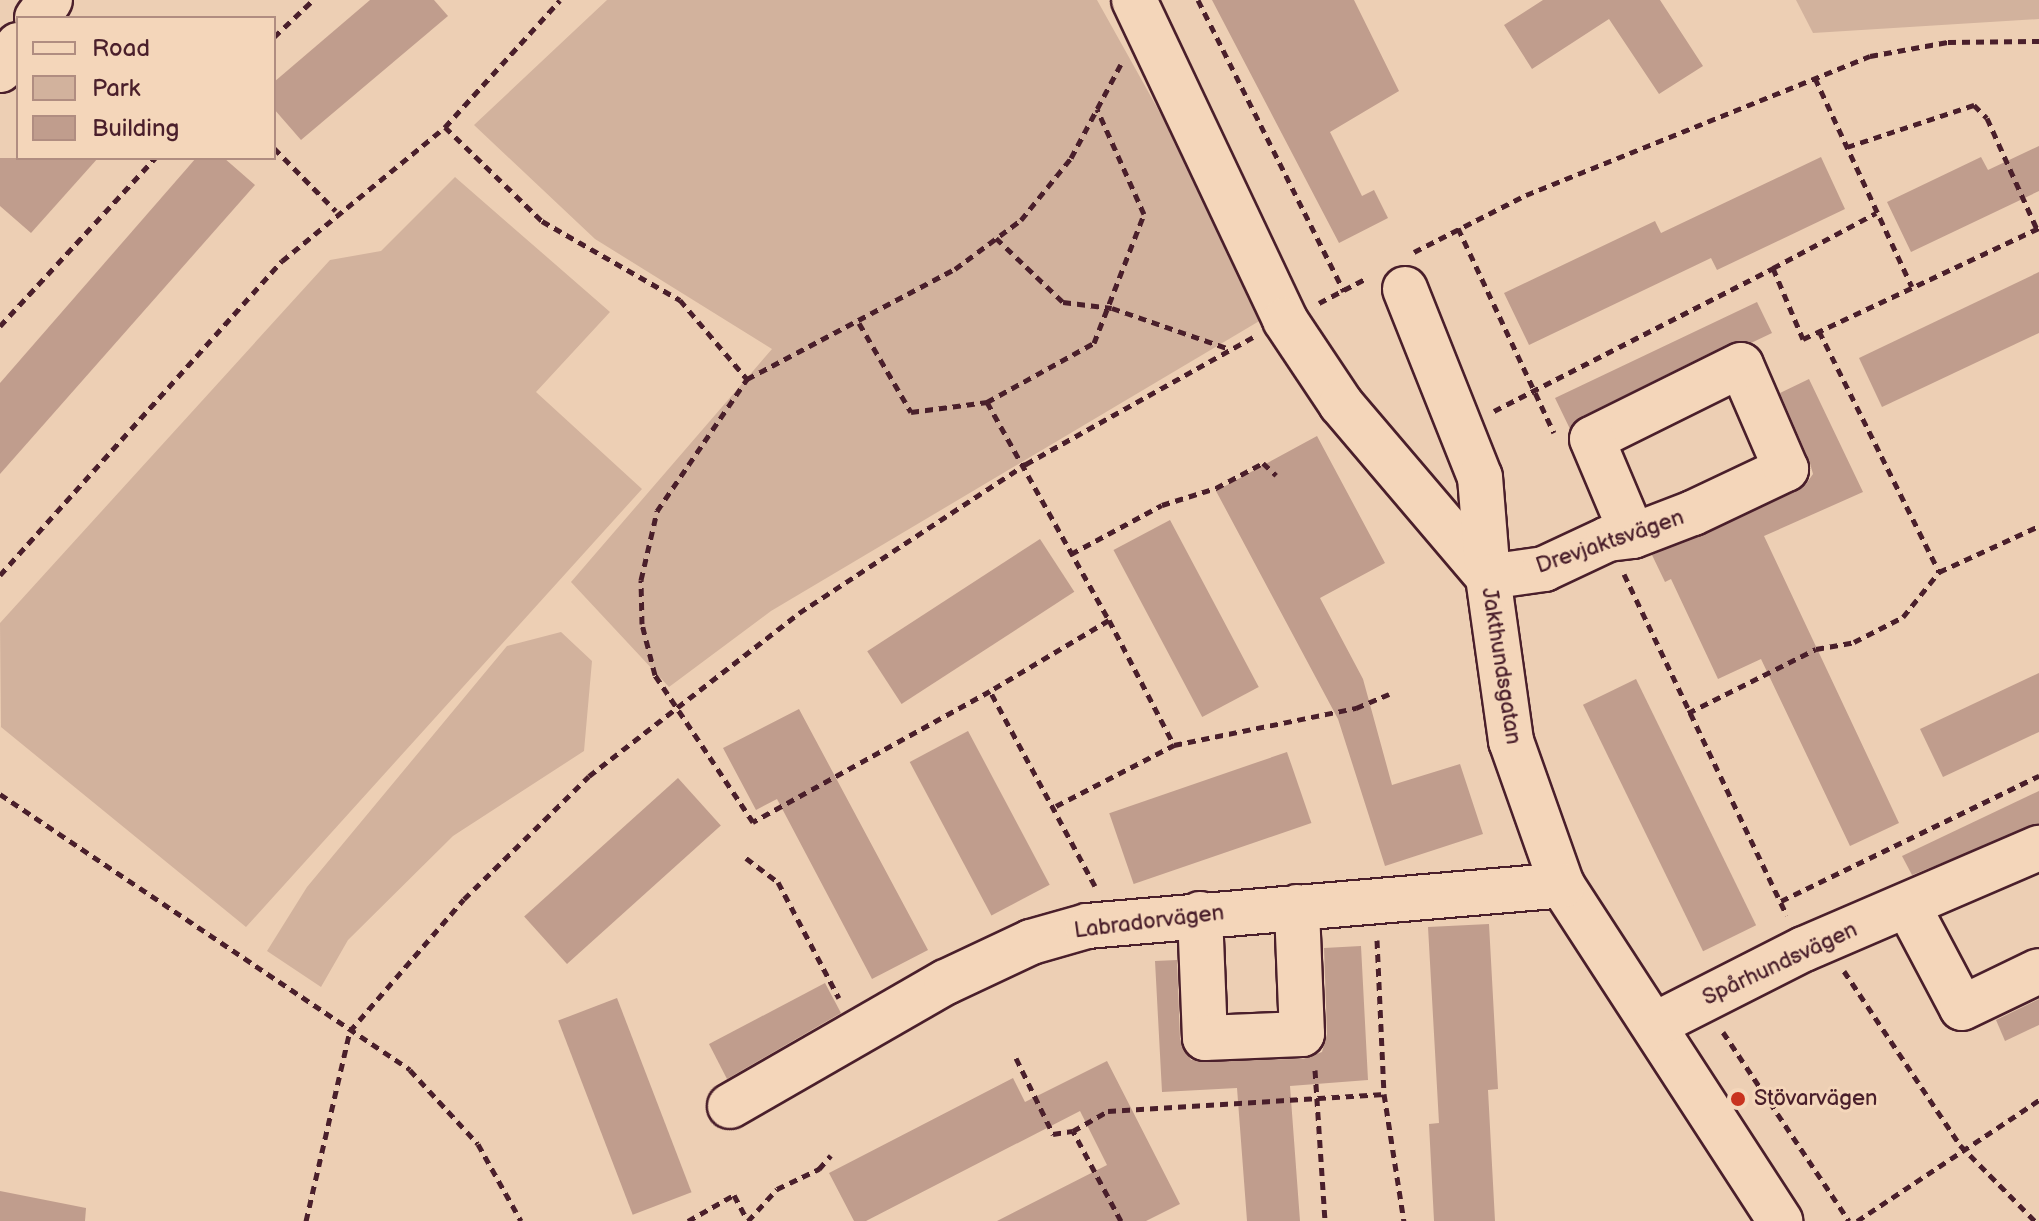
<!DOCTYPE html>
<meta charset="utf-8">
<style>
body{margin:0}
#map{position:relative;width:2039px;height:1221px;overflow:hidden;background:#edcfb4;font-family:"Balsamiq Sans",sans-serif}
div>[style]{position:absolute}
[style*='--x']{left:calc(var(--x)*1px);top:calc(var(--y)*1px);width:calc(var(--w)*1px);rotate:calc(var(--a)*1deg)}
.green>*{inset:0;background:#d2b29d}
.building>*{inset:0;background:#c09d8d;transform-origin:0 0}
.path>*{height:5px;margin-top:-2.5px;transform-origin:0;background:repeating-linear-gradient(90deg,#4a1f2b 0 8px,transparent 0 14px)}
.roads{filter:drop-shadow(2px 0 #4a1f2b) drop-shadow(-2px 0 #4a1f2b) drop-shadow(0 2px #4a1f2b) drop-shadow(0 -2px #4a1f2b)}
.minor>*{height:44px;margin:-22px;padding:0 22px;transform-origin:22px;border-radius:22px;background:#f4d6ba}
.dots>*{width:22px;height:22px;translate:-50% -50%;box-sizing:border-box;border:4px solid #f4d6ba;border-radius:50%}
span{translate:-50% -50%;white-space:nowrap;text-align:center;line-height:1.15;-webkit-text-stroke:6px #f4d6ba;paint-order:stroke}
.street-label{font-size:22px;color:#4a1f2b}
.poi-label{font-size:22px;color:#4a1f2b}
.left{translate:0 -50%;text-align:left}
.legend{position:absolute;left:16px;top:16px;width:260px;height:144px;box-sizing:border-box;background:#f4d6ba;border:2px solid #b08d81;margin:0;padding:10px 14px;list-style:none;font-size:24px;color:#4a1f2b}
.legend li{display:flex;align-items:center;gap:16px;height:40px}
.legend b{width:40px;border:2px solid #b08d81}
</style>
<div id="map">
<div class="green">
<div style="clip-path:polygon(607px 0,1097px 0,1202px 188px,1261px 320px,771px 611px,669px 687px,571px 582px,772px 349px,595px 239px,474px 125px)"></div>
<div style="clip-path:polygon(1796px 0,2039px 0,2039px 19px,1813px 33px)"></div>
<div style="clip-path:polygon(455px 177px,610px 312px,536px 392px,642px 489px,246px 927px,1px 727px,0 623px,330px 260px,381px 251px)"></div>
<div style="clip-path:polygon(561px 632px,592px 661px,584px 751px,453px 836px,348px 940px,321px 987px,267px 951px,307px 887px,507px 646px)"></div>
</div>
<div class="building">
<div style="clip-path:polygon(370px 0,434px 0,448px 16px,301px 140px,274px 109px,274px 82px)"></div>
<div style="clip-path:polygon(1212px 0,1354px 0,1399px 91px,1330px 132px,1362px 196px,1374px 190px,1388px 218px,1339px 243px)"></div>
<div style="clip-path:polygon(1543px 0,1660px 0,1703px 66px,1659px 94px,1609px 19px,1532px 69px,1504px 25px)"></div>
<div style="clip-path:polygon(2039px 146px,2039px 191px,1911px 252px,1887px 202px,1981px 157px,1988px 170px)"></div>
<div style="clip-path:polygon(1821px 157px,1845px 209px,1717px 270px,1711px 258px,1529px 345px,1504px 293px,1655px 221px,1661px 233px)"></div>
<div style="clip-path:polygon(0 158px,98px 158px,31px 233px,0 206px)"></div>
<div style="clip-path:polygon(196px 158px,224px 158px,255px 185px,0 474px,0 383px)"></div>
<div style="clip-path:polygon(2039px 272px,2039px 333px,1882px 407px,1859px 358px)"></div>
<div style="clip-path:polygon(1757px 302px,1772px 333px,1751px 343px,1730px 343px,1581px 417px,1570px 429px,1555px 398px)"></div>
<div style="clip-path:polygon(1809px 379px,1863px 492px,1764px 536px,1899px 823px,1850px 846px,1761px 659px,1718px 679px,1671px 579px,1665px 582px,1652px 555px,1806px 484px,1813px 474px,1809px 460px,1780px 393px)"></div>
<div style="clip-path:polygon(1317px 436px,1385px 563px,1320px 598px,1363px 679px,1392px 785px,1460px 764px,1483px 834px,1385px 866px,1338px 719px,1216px 491px)"></div>
<div style="left:1170px;top:520px;width:189px;height:64px;rotate:62deg"></div>
<div style="left:1040px;top:539px;width:63px;height:206px;rotate:57deg"></div>
<div style="clip-path:polygon(2039px 673px,2039px 732px,1943px 777px,1920px 729px)"></div>
<div style="left:1636px;top:679px;width:274px;height:59px;rotate:64deg"></div>
<div style="clip-path:polygon(799px 709px,928px 950px,872px 979px,777px 799px,756px 810px,723px 748px)"></div>
<div style="left:968px;top:731px;width:174px;height:66px;rotate:62deg"></div>
<div style="left:1287px;top:752px;width:75px;height:188px;rotate:71deg"></div>
<div style="left:678px;top:778px;width:64px;height:207px;rotate:48deg"></div>
<div style="clip-path:polygon(2039px 791px,2039px 824px,1912px 875px,1902px 856px)"></div>
<div style="clip-path:polygon(1489px 924px,1498px 1089px,1488px 1090px,1495px 1221px,1434px 1221px,1429px 1124px,1439px 1123px,1428px 927px)"></div>
<div style="clip-path:polygon(1361px 946px,1368px 1080px,1290px 1086px,1300px 1221px,1247px 1221px,1237px 1088px,1162px 1092px,1155px 961px,1177px 960px,1180px 1039px,1191px 1060px,1303px 1059px,1322px 1052px,1327px 1034px,1324px 948px)"></div>
<div style="clip-path:polygon(825px 983px,841px 1013px,727px 1079px,709px 1044px)"></div>
<div style="left:617px;top:998px;width:208px;height:63px;rotate:69deg"></div>
<div style="clip-path:polygon(2039px 999px,2039px 1025px,2005px 1041px,1996px 1020px)"></div>
<div style="clip-path:polygon(1107px 1061px,1180px 1204px,1146px 1221px,997px 1221px,1107px 1165px,1080px 1111px,866px 1221px,854px 1221px,829px 1173px,1013px 1078px,1025px 1102px)"></div>
<div style="clip-path:polygon(0 1191px,86px 1208px,85px 1221px,0 1221px)"></div>
</div>
<div class="path">
<div style="--x:1198;--y:0;--w:326;--a:63.4"></div>
<div style="--x:274;--y:37;--w:54;--a:-43.5"></div>
<div style="--x:1815;--y:78;--w:230;--a:65.1"></div>
<div style="--x:445;--y:127;--w:135;--a:44.1"></div>
<div style="--x:542;--y:221;--w:159;--a:29.8"></div>
<div style="--x:680;--y:300;--w:104;--a:49.7"></div>
<div style="--x:1847;--y:147;--w:134;--a:-18.3"></div>
<div style="--x:1974;--y:105;--w:18;--a:45"></div>
<div style="--x:1987;--y:118;--w:122;--a:65.8"></div>
<div style="--x:274;--y:148;--w:88;--a:45.5"></div>
<div style="--x:1458;--y:228;--w:226;--a:64.9"></div>
<div style="--x:996;--y:238;--w:93;--a:43.7"></div>
<div style="--x:1063;--y:302;--w:49;--a:7"></div>
<div style="--x:1112;--y:308;--w:125;--a:19.2"></div>
<div style="--x:1414;--y:252;--w:126;--a:-27"></div>
<div style="--x:1526;--y:195;--w:371;--a:-22"></div>
<div style="--x:1870;--y:56;--w:79;--a:-10.2"></div>
<div style="--x:1948;--y:42;--w:91;--a:-0.6"></div>
<div style="--x:1773;--y:268;--w:117;--a:-28.1"></div>
<div style="--x:1319;--y:303;--w:54;--a:-27.5"></div>
<div style="--x:859;--y:323;--w:103;--a:59.7"></div>
<div style="--x:911;--y:412;--w:77;--a:-7.5"></div>
<div style="--x:987;--y:402;--w:122;--a:-28.9"></div>
<div style="--x:1094;--y:343;--w:138;--a:-68.8"></div>
<div style="--x:1144;--y:214;--w:115;--a:-114.1"></div>
<div style="--x:0;--y:326;--w:229;--a:-47.3"></div>
<div style="--x:1819;--y:331;--w:269;--a:63.5"></div>
<div style="--x:987;--y:402;--w:250;--a:60.8"></div>
<div style="--x:1109;--y:620;--w:139;--a:149.2"></div>
<div style="--x:1494;--y:411;--w:314;--a:-27.1"></div>
<div style="--x:1773;--y:268;--w:77;--a:67.1"></div>
<div style="--x:1803;--y:339;--w:261;--a:-25.2"></div>
<div style="--x:1071;--y:554;--w:103;--a:-28.3"></div>
<div style="--x:1162;--y:505;--w:57;--a:-17.5"></div>
<div style="--x:1216;--y:488;--w:53;--a:-28"></div>
<div style="--x:1263;--y:463;--w:18;--a:43"></div>
<div style="--x:1624;--y:574;--w:378;--a:64.5"></div>
<div style="--x:0;--y:575;--w:422;--a:-48.1"></div>
<div style="--x:282;--y:261;--w:211;--a:-39.4"></div>
<div style="--x:445;--y:127;--w:171;--a:-47.8"></div>
<div style="--x:1109;--y:620;--w:141;--a:62.5"></div>
<div style="--x:1688;--y:713;--w:143;--a:-26.6"></div>
<div style="--x:1816;--y:649;--w:39;--a:-10"></div>
<div style="--x:1854;--y:642;--w:55;--a:-27"></div>
<div style="--x:1903;--y:617;--w:58;--a:-51.3"></div>
<div style="--x:1939;--y:572;--w:110;--a:-24.7"></div>
<div style="--x:0;--y:794;--w:494;--a:33.9"></div>
<div style="--x:410;--y:1070;--w:100;--a:47.4"></div>
<div style="--x:478;--y:1144;--w:88;--a:60.8"></div>
<div style="--x:1056;--y:806;--w:133;--a:-27.3"></div>
<div style="--x:1174;--y:745;--w:186;--a:-11.5"></div>
<div style="--x:1356;--y:708;--w:36;--a:-23"></div>
<div style="--x:746;--y:858;--w:40;--a:37"></div>
<div style="--x:778;--y:882;--w:131;--a:62.3"></div>
<div style="--x:1095;--y:886;--w:221;--a:-118.3"></div>
<div style="--x:990;--y:691;--w:271;--a:151.1"></div>
<div style="--x:753;--y:822;--w:177;--a:-123.7"></div>
<div style="--x:655;--y:675;--w:53;--a:-104.3"></div>
<div style="--x:642;--y:624;--w:44;--a:-91.3"></div>
<div style="--x:641;--y:580;--w:71;--a:-76.9"></div>
<div style="--x:657;--y:511;--w:160;--a:-55.7"></div>
<div style="--x:747;--y:379;--w:235;--a:-27.9"></div>
<div style="--x:955;--y:269;--w:82;--a:-36.6"></div>
<div style="--x:1021;--y:220;--w:80;--a:-51.1"></div>
<div style="--x:1071;--y:158;--w:106;--a:-62"></div>
<div style="--x:1781;--y:901;--w:287;--a:-25.9"></div>
<div style="--x:1377;--y:940;--w:154;--a:87.4"></div>
<div style="--x:1384;--y:1094;--w:129;--a:81.1"></div>
<div style="--x:1844;--y:971;--w:209;--a:56.3"></div>
<div style="--x:1960;--y:1145;--w:107;--a:45.4"></div>
<div style="--x:1723;--y:1032;--w:227;--a:56.3"></div>
<div style="--x:1016;--y:1058;--w:85;--a:64"></div>
<div style="--x:1053;--y:1134;--w:20;--a:-9"></div>
<div style="--x:1315;--y:1070;--w:151;--a:86.2"></div>
<div style="--x:306;--y:1221;--w:195;--a:-77"></div>
<div style="--x:350;--y:1031;--w:174;--a:-49.2"></div>
<div style="--x:464;--y:899;--w:175;--a:-44.5"></div>
<div style="--x:589;--y:776;--w:266;--a:-37.8"></div>
<div style="--x:799;--y:613;--w:272;--a:-33.3"></div>
<div style="--x:1026;--y:464;--w:260;--a:-29.2"></div>
<div style="--x:688;--y:1221;--w:53;--a:-29.5"></div>
<div style="--x:734;--y:1195;--w:30;--a:62"></div>
<div style="--x:748;--y:1221;--w:43;--a:-47.8"></div>
<div style="--x:777;--y:1189;--w:47;--a:-25.5"></div>
<div style="--x:819;--y:1169;--w:18;--a:-49"></div>
<div style="--x:1121;--y:1221;--w:102;--a:-118.1"></div>
<div style="--x:1073;--y:1131;--w:40;--a:-29.7"></div>
<div style="--x:1108;--y:1111;--w:277;--a:-3.5"></div>
<div style="--x:1857;--y:1221;--w:219;--a:-33.6"></div>
</div>
<div class="roads">
<div class="minor">
<div style="--x:1134;--y:0;--w:354;--a:64.7"></div>
<div style="--x:1285;--y:320;--w:101;--a:56.3"></div>
<div style="--x:1341;--y:404;--w:227;--a:49.6"></div>
<div style="--x:1488;--y:577;--w:166;--a:82"></div>
<div style="--x:1511;--y:741;--w:153;--a:70.5"></div>
<div style="--x:1562;--y:885;--w:401;--a:57"></div>
<div style="--x:37;--y:18;--w:22;--a:-54"></div>
<div style="--x:0;--y:70;--w:31;--a:-54"></div>
<div style="--x:1405;--y:289;--w:202;--a:68.3"></div>
<div style="--x:1480;--y:477;--w:100;--a:85.4"></div>
<div style="--x:1488;--y:577;--w:57;--a:-8.1"></div>
<div style="--x:1544;--y:569;--w:71;--a:-25.1"></div>
<div style="--x:1608;--y:539;--w:25;--a:-7"></div>
<div style="--x:1633;--y:536;--w:64;--a:-21"></div>
<div style="--x:1693;--y:513;--w:103;--a:-25.3"></div>
<div style="--x:1786;--y:469;--w:113;--a:-113.4"></div>
<div style="--x:1741;--y:365;--w:166;--a:153.6"></div>
<div style="--x:1592;--y:439;--w:105;--a:67.1"></div>
<div style="--x:1908;--y:906;--w:115;--a:62.1"></div>
<div style="--x:1962;--y:1008;--w:85;--a:-25.7"></div>
<div style="--x:1200;--y:914;--w:124;--a:87.7"></div>
<div style="--x:1205;--y:1038;--w:97;--a:-2.4"></div>
<div style="--x:1302;--y:1034;--w:127;--a:-92.3"></div>
<div style="--x:1654;--y:1025;--w:168;--a:-26.9"></div>
<div style="--x:1804;--y:949;--w:256;--a:-23.3"></div>
<div style="--x:730;--y:1106;--w:249;--a:-29.9"></div>
<div style="--x:946;--y:982;--w:94;--a:-25.2"></div>
<div style="--x:1031;--y:942;--w:58;--a:-15.9"></div>
<div style="--x:1087;--y:926;--w:477;--a:-4.9"></div>
</div>
</div>
<div class="dots">
<div style="left:1738px;top:1099px;background:#c8321e"></div>
</div>
<div class="street-label">
<span style="left:1610px;top:542px;rotate:-19deg">Drevjaktsvägen</span>
<span style="left:1501px;top:666px;rotate:81deg">Jakthundsgatan</span>
<span style="left:1149px;top:922px;rotate:-7deg">Labradorvägen</span>
<span style="left:1780px;top:964px;rotate:-25deg">Spårhundsvägen</span>
</div>
<div class="poi-label">
<span class="left" style="left:1754px;top:1099px">Stövarvägen</span>
</div>
<ul class="legend">
<li><b style="height:10px;background:#f4d6ba"></b>Road</li>
<li><b style="height:22px;background:#d2b29d"></b>Park</li>
<li><b style="height:22px;background:#c09d8d"></b>Building</li>
</ul>
</div>
